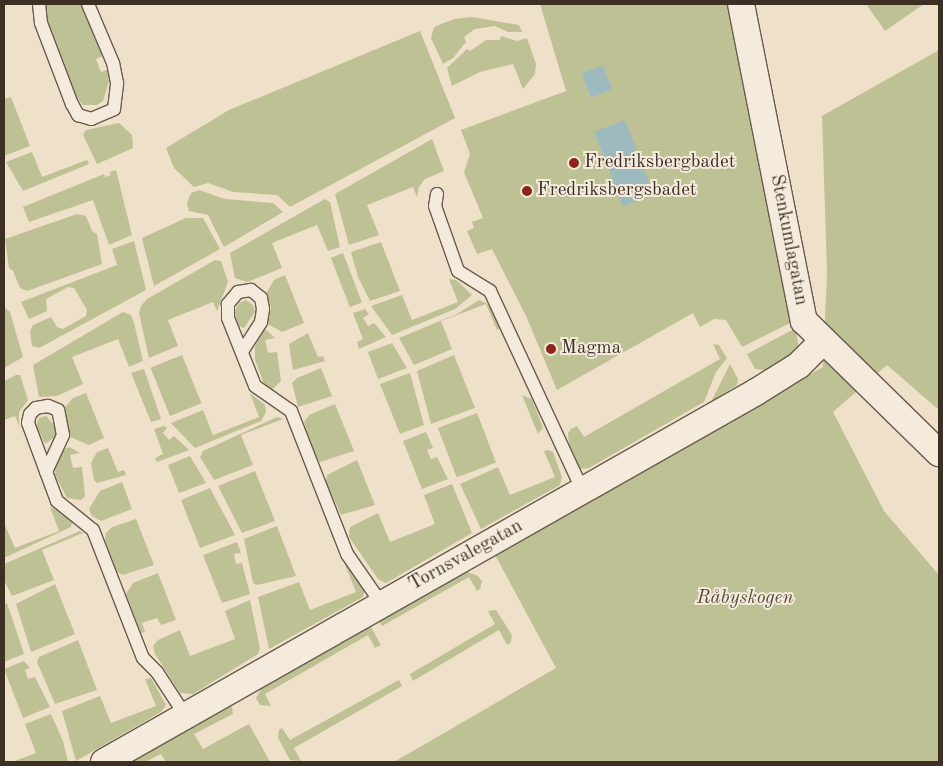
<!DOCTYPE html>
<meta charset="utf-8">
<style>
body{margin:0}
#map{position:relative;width:943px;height:766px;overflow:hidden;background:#efe0c9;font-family:"Old Standard TT",serif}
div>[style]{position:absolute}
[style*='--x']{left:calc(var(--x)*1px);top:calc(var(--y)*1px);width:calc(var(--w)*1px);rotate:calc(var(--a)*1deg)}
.green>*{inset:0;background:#bec193;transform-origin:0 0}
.water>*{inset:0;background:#9dbbbf;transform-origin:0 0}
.roads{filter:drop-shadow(1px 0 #695b4d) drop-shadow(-1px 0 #695b4d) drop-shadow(0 1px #695b4d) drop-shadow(0 -1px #695b4d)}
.lane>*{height:12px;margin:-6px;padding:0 6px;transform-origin:6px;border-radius:6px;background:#f5ebdc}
.street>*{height:26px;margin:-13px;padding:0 13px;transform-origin:13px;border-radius:13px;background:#f5ebdc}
.dots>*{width:14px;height:14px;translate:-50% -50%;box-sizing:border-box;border:2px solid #f5ebdc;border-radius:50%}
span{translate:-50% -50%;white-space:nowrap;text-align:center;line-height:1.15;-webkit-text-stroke:4px #f5ebdc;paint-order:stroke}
.poi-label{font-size:19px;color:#3c2f24}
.left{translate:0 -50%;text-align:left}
.street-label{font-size:19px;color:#3c2f24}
.park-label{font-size:19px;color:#564c3a;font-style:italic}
.frame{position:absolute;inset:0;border:5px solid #3c2f24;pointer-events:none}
</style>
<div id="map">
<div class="green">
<div style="clip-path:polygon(44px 4px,82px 4px,103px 56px,96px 59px,101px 72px,107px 70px,109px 81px,103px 101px,97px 105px,83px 105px,72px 91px,52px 41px)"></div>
<div style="clip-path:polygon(540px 4px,734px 4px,794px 321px,742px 347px,726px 320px,714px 319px,700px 327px,693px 313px,557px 390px,526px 316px,492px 249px,477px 254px,467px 231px,474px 228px,472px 222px,483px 218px,464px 172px,470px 154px,461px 130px,566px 91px)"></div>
<div style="clip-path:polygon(866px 4px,924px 4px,885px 31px)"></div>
<div style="clip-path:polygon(472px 17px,519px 25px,522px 32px,508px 32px,495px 26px,475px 29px,464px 37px,466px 42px,453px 58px,443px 64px,431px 38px,434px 27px,454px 19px)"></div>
<div style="clip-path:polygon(420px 31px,455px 118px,290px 207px,277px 195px,233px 192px,208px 183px,194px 187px,174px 168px,166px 148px,229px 110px)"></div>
<div style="clip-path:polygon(501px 36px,517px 41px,527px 38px,536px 64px,535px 74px,523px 89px,513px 64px,480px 72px,452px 86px,447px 68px,467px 49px,470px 51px,486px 40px,500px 40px)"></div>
<div style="clip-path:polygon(939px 50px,939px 410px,887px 365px,833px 412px,884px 511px,939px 575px,939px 762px,394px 762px,556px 668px,495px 555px,823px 367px,827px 272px,822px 116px)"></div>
<div style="clip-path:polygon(11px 97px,30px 146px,4px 156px,4px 99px)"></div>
<div style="clip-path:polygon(119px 123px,132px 135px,133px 148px,97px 164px,83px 135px,86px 130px)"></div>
<div style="clip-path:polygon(432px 139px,444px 171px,425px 179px,419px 187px,417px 197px,413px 187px,367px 205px,379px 235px,349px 245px,335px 194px)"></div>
<div style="clip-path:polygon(32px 152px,42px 177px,87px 160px,89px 164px,23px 191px,6px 162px)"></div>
<div style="clip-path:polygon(116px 170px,132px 235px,109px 245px,93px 200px,29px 222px,23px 207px,104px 174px,105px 177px,111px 175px,110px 172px)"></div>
<div style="clip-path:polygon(199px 190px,225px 199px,273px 203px,283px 212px,224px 247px,208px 215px,189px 211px,187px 203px,191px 193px)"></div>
<div style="clip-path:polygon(325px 199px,330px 202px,340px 247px,328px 251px,317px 225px,272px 243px,282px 268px,247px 282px,235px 278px,230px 253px)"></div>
<div style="clip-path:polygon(77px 214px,86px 216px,92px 231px,97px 234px,102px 264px,27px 291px,20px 288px,13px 271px,9px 268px,5px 239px)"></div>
<div style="clip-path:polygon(186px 218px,203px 218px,220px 249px,154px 286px,142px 238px)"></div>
<div style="clip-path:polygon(134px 241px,146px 290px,39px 348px,32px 346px,30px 331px,33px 325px,51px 317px,57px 327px,63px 329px,86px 316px,87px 310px,74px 288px,68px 287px,46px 299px,47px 311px,29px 319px,21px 302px,117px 265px,112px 249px)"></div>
<div style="clip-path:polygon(381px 242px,400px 291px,370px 301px,358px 277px,351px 252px)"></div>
<div style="left:343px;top:253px;width:53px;height:13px;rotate:69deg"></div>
<div style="clip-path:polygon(215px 260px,221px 261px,228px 282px,217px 311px,213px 302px,168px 320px,178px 346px,149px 358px,139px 313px,141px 306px,147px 299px)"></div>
<div style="clip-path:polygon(285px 275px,304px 323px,282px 332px,266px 323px,271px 307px,266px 294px,274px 280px)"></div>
<div style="clip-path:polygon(449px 279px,456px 280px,472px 295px,455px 309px,392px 335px,371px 306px,402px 295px,412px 320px,458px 302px)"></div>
<div style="clip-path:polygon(246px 300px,253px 305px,255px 312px,244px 328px,239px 326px,234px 312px,239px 303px)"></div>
<div style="clip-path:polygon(479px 300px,486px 303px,490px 307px,500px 328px,497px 330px,486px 304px,441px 321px,452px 349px,414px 365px,399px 338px,457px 314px)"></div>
<div style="clip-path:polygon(4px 307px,10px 312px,23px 357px,4px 368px)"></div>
<div style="clip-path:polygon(365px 309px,369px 314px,363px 318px,368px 326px,374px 323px,386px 337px,359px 349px,357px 342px,363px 339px,353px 313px)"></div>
<div style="clip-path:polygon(123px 312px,131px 315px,134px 323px,143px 361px,129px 367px,118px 339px,72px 357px,83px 384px,57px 396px,39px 397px,33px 365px)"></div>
<div style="clip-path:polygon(264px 328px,275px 338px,265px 340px,268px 353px,277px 352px,281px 381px,273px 389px,265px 386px,255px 360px,255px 347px)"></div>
<div style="clip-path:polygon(796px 328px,799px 351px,773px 367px,764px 370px,755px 369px,747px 354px)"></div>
<div style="clip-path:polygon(308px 333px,318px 357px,323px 356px,325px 361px,293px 370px,289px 344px)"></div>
<div style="clip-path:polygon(392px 343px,407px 368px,378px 379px,368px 352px)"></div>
<div style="clip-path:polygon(713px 344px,719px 345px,727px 358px,716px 372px,704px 402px,589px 468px,580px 469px,569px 444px,568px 433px,571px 429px,577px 426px,584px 437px,720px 359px)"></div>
<div style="left:182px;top:355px;width:52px;height:34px;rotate:68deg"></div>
<div style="clip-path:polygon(454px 355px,475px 408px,431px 424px,417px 371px)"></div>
<div style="clip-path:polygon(730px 364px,738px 379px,737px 385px,711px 402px)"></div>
<div style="clip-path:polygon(321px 368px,332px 396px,298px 407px,292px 383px,297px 378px)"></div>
<div style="clip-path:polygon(144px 369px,161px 419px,151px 422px,131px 373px)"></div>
<div style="clip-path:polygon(410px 373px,424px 425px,400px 434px,380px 384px)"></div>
<div style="clip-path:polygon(16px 375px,20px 375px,28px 400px,19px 412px,19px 426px,15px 416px,4px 420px,4px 381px)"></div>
<div style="clip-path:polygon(86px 393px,104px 438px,89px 445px,70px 437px,65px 407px,73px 398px)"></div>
<div style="clip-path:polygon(250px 393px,265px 405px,266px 412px,261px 421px,195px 448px,171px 423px,203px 410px,213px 435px,259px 417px)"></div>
<div style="clip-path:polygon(522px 395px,532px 399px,543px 428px,538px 434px)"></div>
<div style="clip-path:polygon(335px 404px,354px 451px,320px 462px,315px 457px,304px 422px,309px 415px)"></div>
<div style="left:477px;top:413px;width:53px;height:42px;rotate:69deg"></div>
<div style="clip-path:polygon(46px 416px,55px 426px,55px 437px,45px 444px,36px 426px,39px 418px)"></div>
<div style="clip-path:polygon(277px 417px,283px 419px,241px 435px,253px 465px,214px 480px,200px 457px,203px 451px)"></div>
<div style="clip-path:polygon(164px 426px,167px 428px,163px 433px,169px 440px,174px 436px,189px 450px,157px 462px,155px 458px,163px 454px,154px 429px)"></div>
<div style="clip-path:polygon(426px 432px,433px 448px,427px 450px,431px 459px,437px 457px,448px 479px,422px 489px,403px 441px)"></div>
<div style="clip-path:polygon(69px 447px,80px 453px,70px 455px,73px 468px,82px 467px,85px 496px,81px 500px,67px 498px,55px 475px,56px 459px,61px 451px)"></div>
<div style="clip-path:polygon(108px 448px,118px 472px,124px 470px,126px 475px,97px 483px,94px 480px,91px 463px,97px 452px)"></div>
<div style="clip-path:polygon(548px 450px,553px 452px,562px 477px,560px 485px,481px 529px,460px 484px,498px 467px,510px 495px,555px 477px,544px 451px)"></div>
<div style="clip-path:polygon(190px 456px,206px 483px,179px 493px,168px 465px)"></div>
<div style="clip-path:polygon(357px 460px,375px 505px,341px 515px,326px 482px,327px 475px)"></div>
<div style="clip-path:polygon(255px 471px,275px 521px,242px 533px,218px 486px)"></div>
<div style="clip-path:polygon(122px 482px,132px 509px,101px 521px,92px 516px,89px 509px,100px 491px)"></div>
<div style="clip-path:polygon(452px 484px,472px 533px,386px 583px,378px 579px,349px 537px,350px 527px,378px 513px,390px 542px,435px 524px,424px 495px)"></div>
<div style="clip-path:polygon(210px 488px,235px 535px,200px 548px,181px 500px)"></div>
<div style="clip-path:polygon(50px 507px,73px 518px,71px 527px,4px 558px,4px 523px,15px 548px,59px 531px)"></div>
<div style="clip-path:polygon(136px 519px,154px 565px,123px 575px,117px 572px,105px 540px,106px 533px,112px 527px)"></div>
<div style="clip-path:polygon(277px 526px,296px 576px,257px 585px,253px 583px,244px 539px)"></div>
<div style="clip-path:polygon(80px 531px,83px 533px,42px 550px,54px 580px,12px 596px,4px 580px,4px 564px)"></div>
<div style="clip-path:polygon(237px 542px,241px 553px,234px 554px,236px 564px,242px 563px,250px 594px,222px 603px,203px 555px)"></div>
<div style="clip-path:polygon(345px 565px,350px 567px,365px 588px,363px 597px,269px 649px,258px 597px,299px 582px,310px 610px,356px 592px)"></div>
<div style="clip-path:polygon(465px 571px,478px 576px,482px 581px,480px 589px,477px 591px,469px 577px,382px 626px,377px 619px)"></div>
<div style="clip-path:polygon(158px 573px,176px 620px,161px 625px,157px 618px,142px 623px,145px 632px,141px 633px,126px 594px,133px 583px)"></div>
<div style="clip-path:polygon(55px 584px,75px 634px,31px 652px,16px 604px)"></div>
<div style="clip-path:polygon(250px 600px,260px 648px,258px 654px,193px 694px,180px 693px,155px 654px,153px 646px,158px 640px,180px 630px,190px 656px,235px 639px,225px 611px)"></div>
<div style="clip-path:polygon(7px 603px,24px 654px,4px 662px,4px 604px)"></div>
<div style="clip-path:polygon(496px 610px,512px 635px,511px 642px,507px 645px,499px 630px,413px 681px,410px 674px,495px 624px,488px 611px)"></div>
<div style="clip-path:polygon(370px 625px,381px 645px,375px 648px,368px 635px,265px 694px,271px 706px,260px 705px,256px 698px,263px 686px)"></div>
<div style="clip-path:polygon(78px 640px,97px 690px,55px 704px,37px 662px,39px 657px)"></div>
<div style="clip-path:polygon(24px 661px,30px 668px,25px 670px,28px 679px,35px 677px,50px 707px,23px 718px,4px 669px)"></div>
<div style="clip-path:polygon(151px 678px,166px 705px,161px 712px,76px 761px,62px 711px,100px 696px,111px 723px,156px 706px,145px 679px)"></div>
<div style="clip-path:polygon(399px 680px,402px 686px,294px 748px,301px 761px,290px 760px,278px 738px,279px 730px,282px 728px,290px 740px)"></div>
<div style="clip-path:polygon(227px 706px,232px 707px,233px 714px,194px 734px,203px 749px,249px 724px,270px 762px,166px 762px,161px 754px,145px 762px,128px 762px)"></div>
<div style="clip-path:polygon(51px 714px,63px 741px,68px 762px,12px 762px,36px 753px,25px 724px)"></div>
</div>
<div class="water">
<div style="left:603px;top:65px;width:26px;height:23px;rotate:69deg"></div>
<div style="left:625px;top:120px;width:80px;height:33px;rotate:69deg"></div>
</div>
<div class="roads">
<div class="lane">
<div style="--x:39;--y:4;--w:19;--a:84"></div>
<div style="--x:41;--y:23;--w:87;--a:69.1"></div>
<div style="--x:72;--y:104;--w:13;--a:61"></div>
<div style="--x:78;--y:115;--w:14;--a:17"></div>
<div style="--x:91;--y:119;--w:25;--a:-23"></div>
<div style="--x:114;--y:109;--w:26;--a:-83"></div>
<div style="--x:117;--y:83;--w:20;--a:-101"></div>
<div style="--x:113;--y:63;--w:64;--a:-113"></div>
<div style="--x:437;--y:194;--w:12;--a:99"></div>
<div style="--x:435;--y:206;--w:69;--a:70.5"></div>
<div style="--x:458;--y:271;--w:38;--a:32"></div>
<div style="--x:490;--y:291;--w:221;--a:65.1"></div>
<div style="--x:243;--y:350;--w:33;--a:-57"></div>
<div style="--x:261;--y:322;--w:13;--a:-81"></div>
<div style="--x:263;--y:309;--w:11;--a:-100"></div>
<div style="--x:261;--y:298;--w:13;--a:-141"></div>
<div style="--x:251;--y:290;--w:13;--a:171"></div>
<div style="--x:238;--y:292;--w:16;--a:130"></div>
<div style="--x:228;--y:304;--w:14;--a:90"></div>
<div style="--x:228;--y:318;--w:73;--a:68.3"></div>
<div style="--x:255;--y:386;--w:44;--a:34.8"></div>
<div style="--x:291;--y:411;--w:154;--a:68.6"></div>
<div style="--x:347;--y:554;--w:60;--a:55.2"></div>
<div style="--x:46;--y:472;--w:41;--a:-65.3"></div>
<div style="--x:63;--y:435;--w:25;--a:-101"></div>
<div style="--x:58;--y:410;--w:11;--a:-158"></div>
<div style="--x:48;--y:406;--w:12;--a:171"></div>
<div style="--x:36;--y:408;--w:8;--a:135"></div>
<div style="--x:30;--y:414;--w:9;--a:103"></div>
<div style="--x:28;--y:423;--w:83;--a:69.6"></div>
<div style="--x:57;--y:501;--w:46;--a:38.9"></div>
<div style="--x:93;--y:530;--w:137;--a:68.7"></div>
<div style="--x:143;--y:658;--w:20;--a:45"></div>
<div style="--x:157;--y:672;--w:51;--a:56.9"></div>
</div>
<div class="street">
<div style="--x:741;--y:4;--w:323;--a:78.8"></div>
<div style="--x:804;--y:321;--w:189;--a:44.4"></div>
<div style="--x:104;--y:762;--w:750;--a:-29.57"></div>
<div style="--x:756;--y:392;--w:51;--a:-32.1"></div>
<div style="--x:799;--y:365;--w:34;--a:-45"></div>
</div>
</div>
<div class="dots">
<div style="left:574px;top:163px;background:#8f2418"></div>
<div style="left:527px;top:191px;background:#8f2418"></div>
<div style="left:551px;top:349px;background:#8f2418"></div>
</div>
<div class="poi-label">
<span class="left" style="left:584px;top:163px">Fredriksbergbadet</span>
<span class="left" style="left:537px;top:191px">Fredriksbergsbadet</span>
<span class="left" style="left:561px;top:349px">Magma</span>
</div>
<div class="street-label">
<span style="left:788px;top:240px;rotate:79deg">Stenkumlagatan</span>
<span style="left:466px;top:556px;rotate:-29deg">Tornsvalegatan</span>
</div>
<div class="park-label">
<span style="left:745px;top:599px">Råbyskogen</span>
</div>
<div class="frame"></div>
</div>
